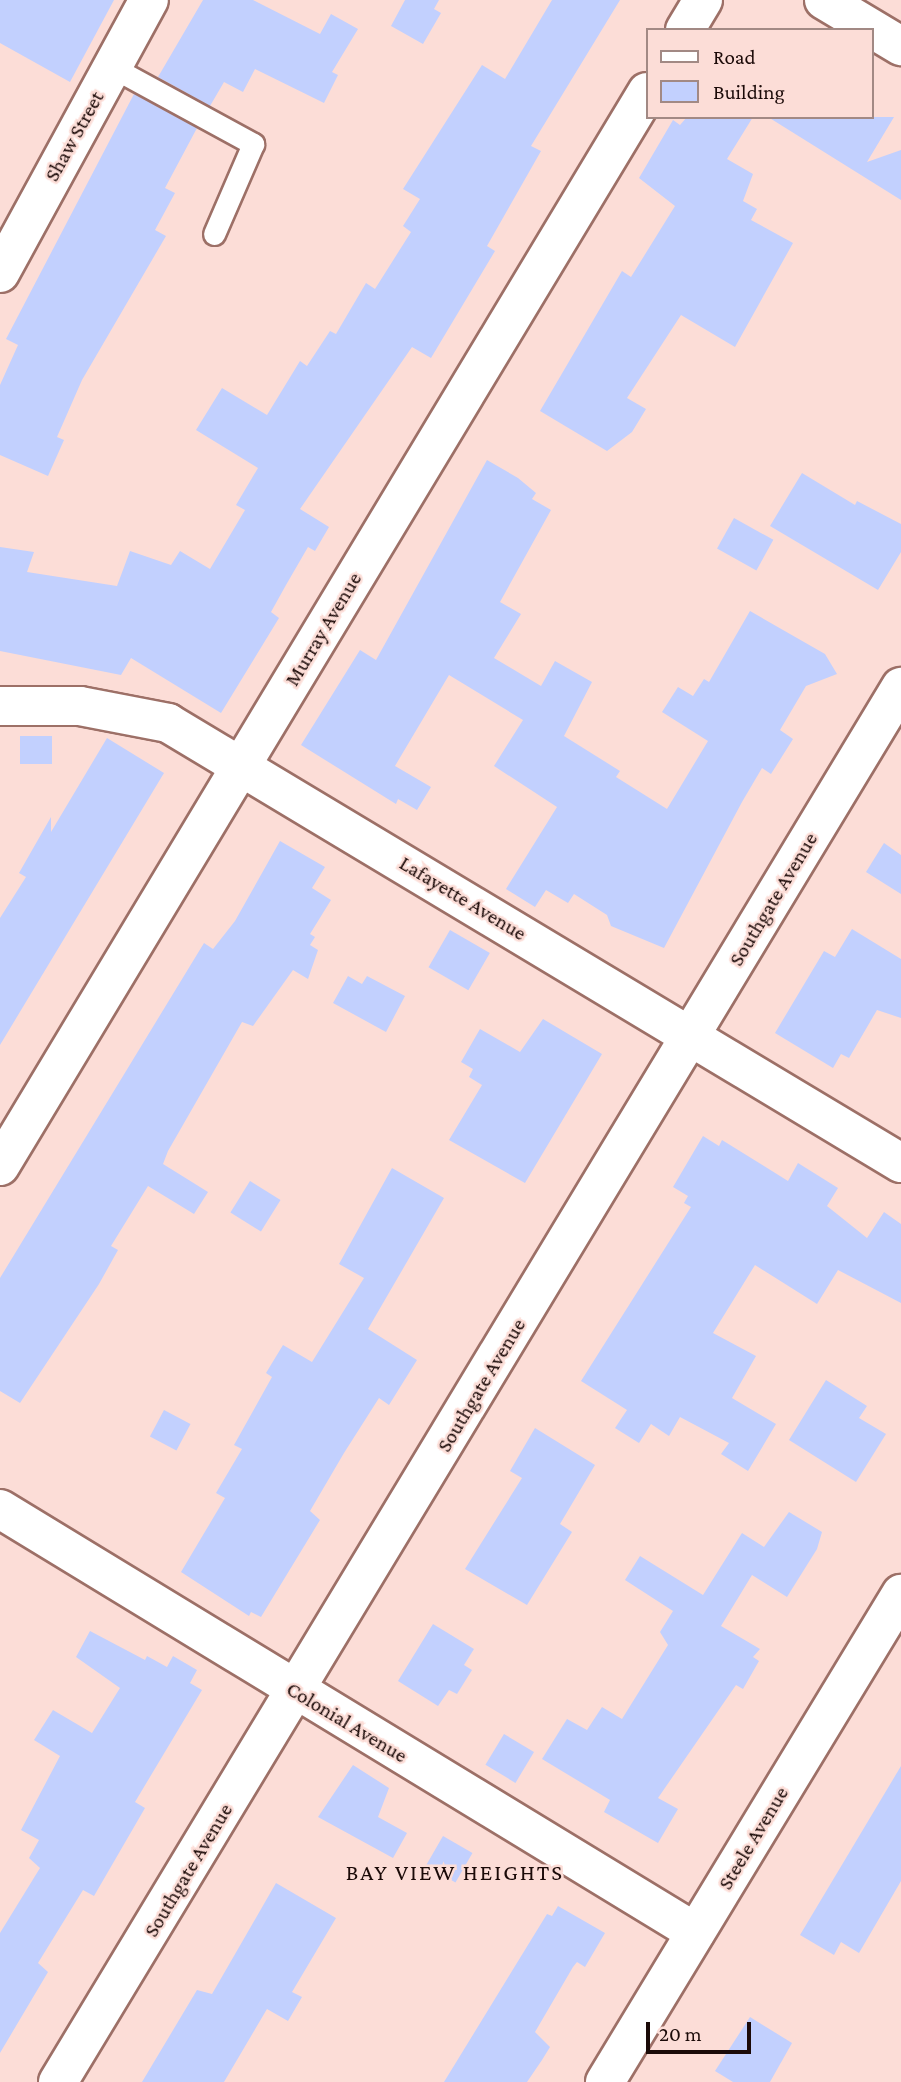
<!DOCTYPE html>
<style>
body{margin:0}
#map{position:relative;width:901px;height:2082px;overflow:hidden;background:#fcddd7;font-family:"Crimson Pro",serif}
div>[style]{position:absolute}
[style*='--x']{left:calc(var(--x)*1px);top:calc(var(--y)*1px);width:calc(var(--w)*1px);rotate:calc(var(--a)*1deg)}
.building>*{inset:0;background:#c2d0fe;transform-origin:0 0}
.roads{filter:drop-shadow(2px 0 #9d7067) drop-shadow(-2px 0 #9d7067) drop-shadow(0 2px #9d7067) drop-shadow(0 -2px #9d7067)}
.lane>*{height:21px;margin:-10.5px;padding:0 10.5px;transform-origin:10.5px;border-radius:10.5px;background:#fff}
.street>*{height:38px;margin:-19px;padding:0 19px;transform-origin:19px;border-radius:19px;background:#fff}
span{translate:-50% -50%;white-space:nowrap;text-align:center;line-height:1.15;-webkit-text-stroke:5px #fcddd7;paint-order:stroke}
.street-label{font-size:21px;color:#1b0a08}
.neighbourhood-label{font-size:23px;color:#1b0a08;letter-spacing:2px}
.legend{position:absolute;left:646px;top:28px;width:228px;height:91px;box-sizing:border-box;background:#fcddd7;border:2px solid #a28984;margin:0;padding:9px 12px;list-style:none;font-size:21px;color:#1b0a08}
.legend li{display:flex;align-items:center;gap:14px;height:35px}
.legend b{width:35px;border:2px solid #a28984}
.scale{position:absolute;left:646px;top:2022px;width:105px;height:32px;box-sizing:border-box;border:4px solid #1b0a08;border-top:0;padding-left:9px;font-size:21px;line-height:24px;white-space:nowrap;color:#1b0a08;-webkit-text-stroke:5px #fcddd7;paint-order:stroke}
</style>
<div id="map">
<div class="building">
<div style="clip-path:polygon(0 0,114px 0,70px 82px,0 43px)"></div>
<div style="clip-path:polygon(203px 0,253px 0,320px 34px,331px 14px,358px 29px,332px 72px,338px 75px,324px 103px,255px 69px,243px 92px,224px 82px,210px 106px,158px 77px)"></div>
<div style="clip-path:polygon(405px 0,439px 0,434px 9px,441px 13px,423px 44px,391px 26px)"></div>
<div style="clip-path:polygon(552px 0,620px 0,531px 146px,541px 151px,487px 246px,495px 251px,431px 358px,412px 347px,300px 509px,329px 527px,315px 551px,308px 547px,286px 585px,271px 612px,279px 618px,221px 713px,131px 658px,121px 675px,0 651px,0 547px,34px 552px,27px 572px,117px 586px,130px 551px,171px 565px,180px 551px,210px 569px,245px 510px,236px 505px,258px 468px,196px 430px,222px 388px,267px 415px,300px 361px,307px 366px,330px 331px,336px 334px,366px 283px,375px 289px,411px 232px,403px 226px,420px 199px,403px 189px,482px 65px,505px 79px)"></div>
<div style="clip-path:polygon(134px 94px,197px 128px,165px 188px,175px 193px,155px 230px,166px 236px,82px 380px,57px 437px,64px 440px,48px 476px,0 455px,0 385px,18px 345px,6px 339px)"></div>
<div style="clip-path:polygon(687px 117px,753px 117px,727px 159px,753px 174px,743px 201px,757px 209px,751px 220px,793px 243px,735px 347px,681px 315px,627px 398px,646px 409px,632px 432px,607px 451px,540px 411px,622px 271px,631px 277px,675px 206px,639px 178px,673px 120px,680px 125px)"></div>
<div style="clip-path:polygon(768px 117px,894px 117px,867px 162px,901px 150px,901px 200px)"></div>
<div style="clip-path:polygon(487px 460px,518px 478px,536px 493px,532px 499px,551px 510px,500px 602px,521px 614px,494px 658px,541px 686px,555px 661px,592px 682px,564px 736px,620px 771px,616px 777px,667px 809px,708px 741px,662px 712px,678px 687px,693px 696px,704px 679px,709px 682px,750px 611px,825px 654px,837px 674px,806px 686px,780px 730px,793px 739px,771px 774px,762px 768px,742px 802px,664px 948px,611px 926px,607px 915px,574px 894px,568px 903px,546px 890px,535px 907px,506px 889px,557px 807px,494px 766px,523px 720px,449px 675px,395px 766px,431px 787px,417px 810px,398px 799px,396px 804px,301px 745px,360px 650px,376px 660px)"></div>
<div style="clip-path:polygon(802px 473px,855px 505px,857px 501px,901px 524px,901px 552px,878px 590px,770px 526px)"></div>
<div style="left:734px;top:518px;width:45px;height:35px;rotate:29deg"></div>
<div style="left:52px;top:736px;width:28px;height:32px;rotate:90deg"></div>
<div style="clip-path:polygon(107px 738px,164px 773px,0 1045px,0 918px,26px 877px,19px 873px,51px 817px,51px 832px)"></div>
<div style="clip-path:polygon(280px 841px,325px 867px,312px 888px,331px 900px,310px 934px,315px 937px,310px 945px,318px 950px,308px 979px,293px 970px,253px 1026px,242px 1022px,168px 1151px,163px 1164px,208px 1192px,194px 1214px,148px 1186px,111px 1246px,118px 1250px,99px 1284px,20px 1403px,0 1391px,0 1278px,204px 943px,213px 949px,235px 921px)"></div>
<div style="clip-path:polygon(884px 843px,901px 855px,901px 894px,866px 872px)"></div>
<div style="clip-path:polygon(852px 929px,901px 959px,901px 1018px,877px 1010px,849px 1058px,841px 1054px,833px 1068px,775px 1033px,824px 951px,835px 957px)"></div>
<div style="left:450px;top:930px;width:46px;height:43px;rotate:30deg"></div>
<div style="clip-path:polygon(348px 976px,362px 984px,367px 976px,405px 996px,386px 1032px,333px 1003px)"></div>
<div style="clip-path:polygon(543px 1019px,602px 1054px,525px 1183px,449px 1140px,482px 1085px,469px 1077px,473px 1069px,461px 1062px,480px 1029px,520px 1052px)"></div>
<div style="clip-path:polygon(703px 1136px,719px 1146px,722px 1140px,788px 1181px,798px 1163px,838px 1188px,827px 1206px,867px 1238px,884px 1212px,901px 1224px,901px 1303px,838px 1270px,817px 1304px,755px 1265px,713px 1333px,756px 1356px,732px 1398px,776px 1424px,748px 1471px,721px 1454px,729px 1443px,680px 1417px,669px 1436px,651px 1424px,639px 1443px,615px 1428px,627px 1410px,581px 1381px,691px 1207px,684px 1203px,688px 1196px,673px 1187px)"></div>
<div style="clip-path:polygon(392px 1168px,444px 1198px,368px 1329px,417px 1360px,389px 1405px,379px 1398px,344px 1453px,310px 1511px,320px 1520px,261px 1617px,251px 1612px,249px 1616px,181px 1572px,225px 1498px,216px 1493px,242px 1449px,234px 1445px,272px 1377px,266px 1373px,283px 1345px,312px 1362px,364px 1278px,339px 1264px)"></div>
<div style="left:250px;top:1181px;width:36px;height:37px;rotate:32deg"></div>
<div style="clip-path:polygon(826px 1380px,867px 1406px,859px 1418px,886px 1434px,856px 1482px,789px 1440px)"></div>
<div style="left:164px;top:1410px;width:30px;height:30px;rotate:28deg"></div>
<div style="clip-path:polygon(535px 1428px,595px 1465px,560px 1524px,572px 1532px,527px 1605px,465px 1569px,522px 1478px,510px 1471px)"></div>
<div style="clip-path:polygon(789px 1512px,822px 1532px,817px 1549px,787px 1597px,752px 1575px,721px 1626px,760px 1649px,753px 1657px,759px 1661px,743px 1689px,736px 1685px,658px 1798px,678px 1809px,658px 1843px,604px 1812px,610px 1800px,542px 1759px,567px 1719px,587px 1730px,602px 1707px,622px 1719px,668px 1645px,660px 1632px,673px 1611px,625px 1580px,640px 1556px,703px 1595px,742px 1533px,764px 1547px)"></div>
<div style="clip-path:polygon(433px 1624px,474px 1649px,464px 1665px,472px 1670px,457px 1694px,449px 1690px,438px 1706px,398px 1681px)"></div>
<div style="clip-path:polygon(90px 1631px,145px 1660px,147px 1656px,167px 1667px,173px 1656px,197px 1670px,190px 1683px,202px 1690px,135px 1802px,145px 1808px,94px 1896px,83px 1890px,38px 1963px,48px 1972px,0 2053px,0 1933px,40px 1868px,29px 1858px,39px 1840px,21px 1830px,60px 1756px,34px 1740px,53px 1710px,92px 1733px,120px 1688px,76px 1657px)"></div>
<div style="left:504px;top:1734px;width:35px;height:36px;rotate:31deg"></div>
<div style="clip-path:polygon(353px 1765px,389px 1788px,378px 1817px,407px 1833px,393px 1858px,318px 1817px)"></div>
<div style="clip-path:polygon(901px 1766px,901px 1881px,859px 1953px,841px 1942px,834px 1955px,800px 1935px)"></div>
<div style="left:443px;top:1836px;width:34px;height:34px;rotate:30deg"></div>
<div style="clip-path:polygon(276px 1883px,336px 1918px,292px 1992px,302px 1997px,288px 2021px,267px 2009px,224px 2082px,142px 2082px,197px 1990px,212px 1994px)"></div>
<div style="clip-path:polygon(558px 1906px,605px 1933px,585px 1967px,577px 1962px,573px 1967px,535px 2032px,550px 2047px,542px 2060px,527px 2082px,444px 2082px,547px 1914px,552px 1916px)"></div>
<div style="clip-path:polygon(750px 2017px,792px 2043px,770px 2082px,733px 2082px,715px 2071px)"></div>
</div>
<div class="roads">
<div class="lane">
<div style="--x:112;--y:67;--w:161;--a:28.6"></div>
<div style="--x:253;--y:144;--w:98;--a:113.4"></div>
</div>
<div class="street">
<div style="--x:824;--y:0;--w:90;--a:30.9"></div>
<div style="--x:685;--y:30;--w:35;--a:-59"></div>
<div style="--x:0;--y:273;--w:311;--a:-61.4"></div>
<div style="--x:0;--y:706;--w:80;--a:0"></div>
<div style="--x:80;--y:706;--w:90;--a:10.9"></div>
<div style="--x:168;--y:723;--w:855;--a:30.98"></div>
<div style="--x:0;--y:1166;--w:1254;--a:-58.93"></div>
<div style="--x:0;--y:1509;--w:814;--a:31.33"></div>
<div style="--x:58;--y:2082;--w:1630;--a:-58.86"></div>
<div style="--x:605;--y:2082;--w:571;--a:-58.76"></div>
</div>
</div>
<div class="street-label">
<span style="left:74px;top:136px;rotate:-61deg">Shaw Street</span>
<span style="left:323px;top:629px;rotate:-59deg">Murray Avenue</span>
<span style="left:463px;top:898px;rotate:31deg">Lafayette Avenue</span>
<span style="left:773px;top:899px;rotate:-59deg">Southgate Avenue</span>
<span style="left:481px;top:1385px;rotate:-59deg">Southgate Avenue</span>
<span style="left:347px;top:1722px;rotate:31deg">Colonial Avenue</span>
<span style="left:753px;top:1838px;rotate:-59deg">Steele Avenue</span>
<span style="left:188px;top:1870px;rotate:-59deg">Southgate Avenue</span>
</div>
<div class="neighbourhood-label">
<span style="left:455px;top:1872px">BAY VIEW HEIGHTS</span>
</div>
<ul class="legend">
<li><b style="height:9px;background:#fff"></b>Road</li>
<li><b style="height:19px;background:#c2d0fe"></b>Building</li>
</ul>
<div class="scale">20 m</div>
</div>
